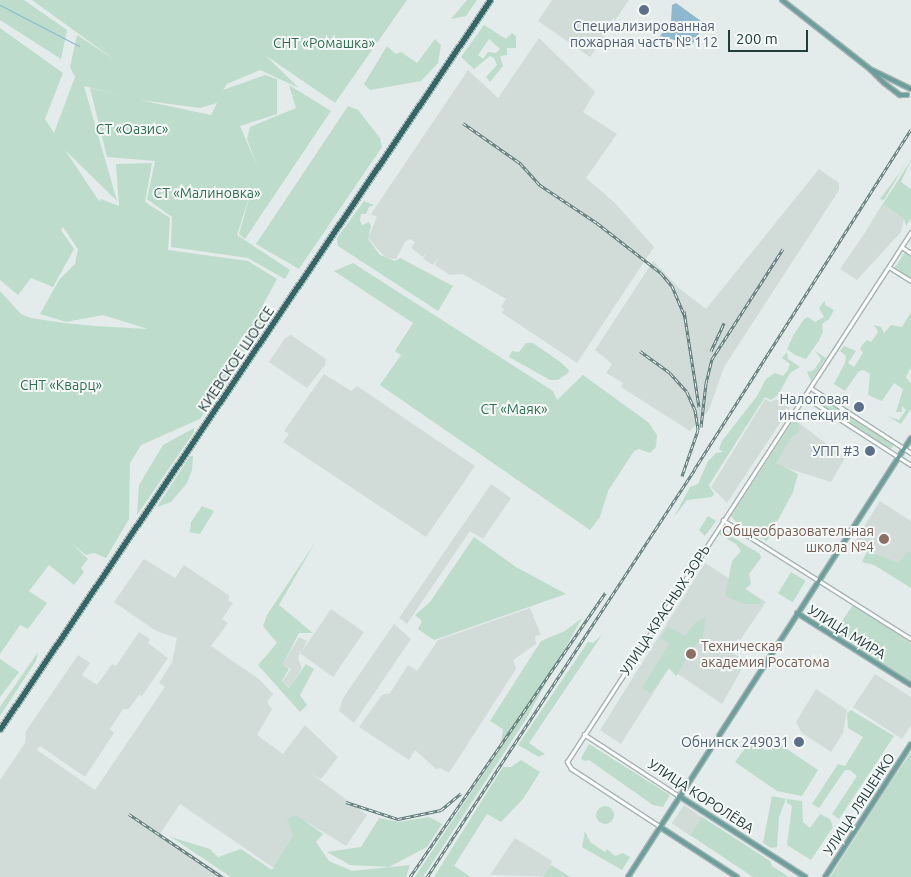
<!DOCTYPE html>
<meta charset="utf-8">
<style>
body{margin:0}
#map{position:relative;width:911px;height:877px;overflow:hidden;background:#e3ecea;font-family:Ubuntu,sans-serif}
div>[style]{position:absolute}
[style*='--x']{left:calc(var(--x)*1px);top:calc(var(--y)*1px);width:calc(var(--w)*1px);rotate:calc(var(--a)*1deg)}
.built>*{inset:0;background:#d1dcd9;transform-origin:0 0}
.green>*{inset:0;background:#bddccb;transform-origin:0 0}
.round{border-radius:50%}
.water>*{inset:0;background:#8eb8ce}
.stream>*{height:1px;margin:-0.5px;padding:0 0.5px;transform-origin:0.5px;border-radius:0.5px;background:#8eb8ce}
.roads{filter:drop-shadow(1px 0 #a6b4b2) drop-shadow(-1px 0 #a6b4b2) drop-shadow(0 1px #a6b4b2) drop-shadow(0 -1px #a6b4b2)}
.minor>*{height:2.5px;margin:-1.25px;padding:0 1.25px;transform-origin:1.25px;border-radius:1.25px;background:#fff}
.major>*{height:4px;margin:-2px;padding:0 2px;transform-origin:2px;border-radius:2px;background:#6a9f9c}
.highway>*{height:4.5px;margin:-2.25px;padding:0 2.25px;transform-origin:2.25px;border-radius:2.25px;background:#316766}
.rail>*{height:3px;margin-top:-1.5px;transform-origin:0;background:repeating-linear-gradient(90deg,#f4f9f7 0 4px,#5e7876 0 8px);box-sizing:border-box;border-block:1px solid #5e7876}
.dots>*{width:14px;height:14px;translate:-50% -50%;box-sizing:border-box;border:2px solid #f4f9f7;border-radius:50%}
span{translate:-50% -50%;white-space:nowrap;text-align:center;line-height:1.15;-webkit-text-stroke:4px #f4f9f7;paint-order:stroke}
.service-label{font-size:14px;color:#4e5e75}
.right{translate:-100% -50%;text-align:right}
.park-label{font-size:14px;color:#307155}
.street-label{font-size:14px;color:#243d3b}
.education-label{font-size:14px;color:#785e54}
.left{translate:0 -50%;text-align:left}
.scale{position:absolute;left:728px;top:30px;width:80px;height:22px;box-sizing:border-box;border:2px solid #243d3b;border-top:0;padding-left:6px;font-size:15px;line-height:18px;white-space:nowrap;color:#243d3b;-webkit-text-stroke:4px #f4f9f7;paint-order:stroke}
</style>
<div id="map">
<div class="built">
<div style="clip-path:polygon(552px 0,629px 0,590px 57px,538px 21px)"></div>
<div style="clip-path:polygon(539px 38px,595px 92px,583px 112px,617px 134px,586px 178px,615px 203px,654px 247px,577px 363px,502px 313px,504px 309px,501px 307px,506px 299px,463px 274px,450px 275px,435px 265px,438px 258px,433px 265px,423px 259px,428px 251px,423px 257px,411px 248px,415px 242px,410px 239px,405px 242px,396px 259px,386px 258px,368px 238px,377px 217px,371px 214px,468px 70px,498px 98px)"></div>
<div style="clip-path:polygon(819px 169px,839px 183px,839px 190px,724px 367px,709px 410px,690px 431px,621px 387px,623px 383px,606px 373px,612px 364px,595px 350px,653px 261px,680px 289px,706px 309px)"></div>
<div style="clip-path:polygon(884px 205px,904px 219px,901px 232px,857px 280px,840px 269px)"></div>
<div style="clip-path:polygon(291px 335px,326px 359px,325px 365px,307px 388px,269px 362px,285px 338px)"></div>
<div style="clip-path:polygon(324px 374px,351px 391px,357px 386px,475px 466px,426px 537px,283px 442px,289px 434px,284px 431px)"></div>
<div style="clip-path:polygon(765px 399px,771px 402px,776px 399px,790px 408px,727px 503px,711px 487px)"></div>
<div style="clip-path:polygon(799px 423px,845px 458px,831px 482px,774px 464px)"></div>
<div style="clip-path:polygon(491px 484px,511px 498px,483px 539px,470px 531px,407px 624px,399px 618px)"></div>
<div style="clip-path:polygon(880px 501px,911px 521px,911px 566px,891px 567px,854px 543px)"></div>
<div style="clip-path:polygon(144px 559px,175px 578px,184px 565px,230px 596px,228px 600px,233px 603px,222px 619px,228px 623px,211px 646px,259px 679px,273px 694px,267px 702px,272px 709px,257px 735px,283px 754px,305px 725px,338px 757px,321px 779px,312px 774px,367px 815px,346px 846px,305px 821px,274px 868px,180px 804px,160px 834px,226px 877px,0 877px,0 780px,25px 743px,26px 731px,78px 655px,90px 663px,82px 675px,97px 685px,112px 664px,116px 666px,139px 632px,150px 639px,148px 643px,168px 658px,142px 696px,139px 695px,129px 709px,123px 709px,110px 729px,114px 733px,85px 777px,40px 746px,37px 750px,95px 790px,165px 687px,159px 683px,172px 662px,177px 638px,156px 631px,114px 602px)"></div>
<div style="clip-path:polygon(705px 563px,766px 602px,732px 652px,746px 662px,722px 704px,669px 668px,621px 744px,600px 730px)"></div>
<div style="clip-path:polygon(530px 608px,541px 635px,535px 636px,536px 644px,513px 660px,516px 669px,449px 773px,440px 768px,436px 769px,415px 750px,409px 760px,359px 727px,382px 695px,390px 693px,408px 665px,417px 671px,438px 640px)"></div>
<div style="clip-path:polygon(331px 609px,364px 632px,333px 677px,301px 654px,301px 651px,298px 658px,302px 668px,290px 687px,282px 682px,291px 669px,283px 664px,299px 637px,307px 641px,302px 651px)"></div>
<div style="clip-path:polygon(394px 624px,411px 639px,354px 723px,339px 711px,343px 698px)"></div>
<div style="clip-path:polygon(875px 674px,911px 697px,911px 725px,902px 739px,853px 707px)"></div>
<div style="clip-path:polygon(816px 689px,847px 710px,843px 733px,831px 752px,802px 733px,796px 722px)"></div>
<div style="left:684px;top:805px;width:22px;height:22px;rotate:34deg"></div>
<div style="clip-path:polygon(515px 838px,552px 861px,550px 865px,570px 877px,490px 875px)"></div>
</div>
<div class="green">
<div style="clip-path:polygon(0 0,24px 0,67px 30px,61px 59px,0 20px)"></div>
<div style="clip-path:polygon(evenodd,32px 0,407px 0,335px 103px,265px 55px,299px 88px,260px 70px,227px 84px,223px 90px,265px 75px,277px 79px,277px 114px,240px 126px,258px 168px,247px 139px,250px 127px,296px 108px,289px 85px,331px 111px,245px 239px,239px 234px,252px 188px,237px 235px,290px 270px,285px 279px,248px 258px,171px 247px,172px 217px,147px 199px,155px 161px,107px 157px,90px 88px,126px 97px,84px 86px,117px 201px,65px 150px,99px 201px,101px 199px,119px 206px,116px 164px,152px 163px,145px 202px,170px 218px,168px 250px,248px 261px,277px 279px,259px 312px,267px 319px,200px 419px,141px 445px,130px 463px,129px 519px,106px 558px,94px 553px,86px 555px,71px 543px,88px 559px,81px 568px,84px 572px,74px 585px,49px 565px,29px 591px,47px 603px,28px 629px,20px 625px,0 654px,0 291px,21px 314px,31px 318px,64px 323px,95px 326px,148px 329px,103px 315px,66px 322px,40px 314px,59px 280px,75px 264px,78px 249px,63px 227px,61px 230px,74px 249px,53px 287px,31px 278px,18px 295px,0 280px,0 28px,63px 73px,45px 119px,54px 133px,75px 77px,70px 67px,77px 35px,115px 60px,32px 0,140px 100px,200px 108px,217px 103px,211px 115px,140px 100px)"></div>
<div style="clip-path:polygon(467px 0,477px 0,466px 16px,451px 19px)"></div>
<div style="clip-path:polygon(evenodd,484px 25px,506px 39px,512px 33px,516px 36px,516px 48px,507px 48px,507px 55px,500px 56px,503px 66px,490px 82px,486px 77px,497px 65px,494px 58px,490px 56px,474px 69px,461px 57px,484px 25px,489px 39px,500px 49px,496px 53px,488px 52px,483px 59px,478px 55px,489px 39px)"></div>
<div style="clip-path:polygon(435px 39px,441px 45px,438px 63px,421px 81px,370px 90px,364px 84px,387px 46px,396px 54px,401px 52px,417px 63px)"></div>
<div style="clip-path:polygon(348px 106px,358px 110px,380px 138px,382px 147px,299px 269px,256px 244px)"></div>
<div style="clip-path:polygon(911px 154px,884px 200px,880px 199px,900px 172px)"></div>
<div style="clip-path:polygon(911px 160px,901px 182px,911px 189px,911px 218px,906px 226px,904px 219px,884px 205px,865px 232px)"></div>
<div style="clip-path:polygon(364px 201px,374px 205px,369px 207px,366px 214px,361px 214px,360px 221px,362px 225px,369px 222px,371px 226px,368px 239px,380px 255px,395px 261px,400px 258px,453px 286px,438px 311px,338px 246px,337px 238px)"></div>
<div style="clip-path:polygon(905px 252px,911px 256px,911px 280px,894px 269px)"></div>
<div style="clip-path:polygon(353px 263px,553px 391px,557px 400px,583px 375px,649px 423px,657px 435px,656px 447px,650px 453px,639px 449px,634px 451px,608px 491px,600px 517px,590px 530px,380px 385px,401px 355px,395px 351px,413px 323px,334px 271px)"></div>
<div style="clip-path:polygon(825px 300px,825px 305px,834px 310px,829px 319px,822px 324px,823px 332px,818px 342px,806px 359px,795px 355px,787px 349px,793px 336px,804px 319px,808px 317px,815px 322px,824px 317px,819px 308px)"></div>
<div style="clip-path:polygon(911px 312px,911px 367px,906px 377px,911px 384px,911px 409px,901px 424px,888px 416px,899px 420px,906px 410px,902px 406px,902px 412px,896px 412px,903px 389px,894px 383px,882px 401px,868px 395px,870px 374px,864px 370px,859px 371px,845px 391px,834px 384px,845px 363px,846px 356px,840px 351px,844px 346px,856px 351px,848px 363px,854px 367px,863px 353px,860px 349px,862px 345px,867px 340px,871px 342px,878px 332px,874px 325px,881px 327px,884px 333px,891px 325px,902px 327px)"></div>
<div style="clip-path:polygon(526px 343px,533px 343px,559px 361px,569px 370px,568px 373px,558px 380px,550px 380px,509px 357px,512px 351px,519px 352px)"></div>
<div style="clip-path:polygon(815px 351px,826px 358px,811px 381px,807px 372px,814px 370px,821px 359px)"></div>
<div style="clip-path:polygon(787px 352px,788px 359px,800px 367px,790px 373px,778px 395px,771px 400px,765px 397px,709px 485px,714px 494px,712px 497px,687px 500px,674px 517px,690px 487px,698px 484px,708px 461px,716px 453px,723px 452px,719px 449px,722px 441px,757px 396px,766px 379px,775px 373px,783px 376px,788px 370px,790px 364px,782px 358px)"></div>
<div style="left:815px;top:393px;width:94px;height:6px;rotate:33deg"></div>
<div style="clip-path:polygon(793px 421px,799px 423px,800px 431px,791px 438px,776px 463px,798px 474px,793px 492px,767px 541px,737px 523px,731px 516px)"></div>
<div style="clip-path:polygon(194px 428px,194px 432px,137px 515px,139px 485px,163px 445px)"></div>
<div style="clip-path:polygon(190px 456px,193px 456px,192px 470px,187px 483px,171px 502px,157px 507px)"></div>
<div style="clip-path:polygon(202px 506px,214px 511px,200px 534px,190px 532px,191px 522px)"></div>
<div style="clip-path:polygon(708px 516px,716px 521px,705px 536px,699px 530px)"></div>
<div style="clip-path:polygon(719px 529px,760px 554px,761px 558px,749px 574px,751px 584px,745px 589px,762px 601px,760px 604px,744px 604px,725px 596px,732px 561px,741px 551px,736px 544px,717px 533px)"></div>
<div style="clip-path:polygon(474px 537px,516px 567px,566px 594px,434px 640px,418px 629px,422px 621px,415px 615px,430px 602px)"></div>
<div style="clip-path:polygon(316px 541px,279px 605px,313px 633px,299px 633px,283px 664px,289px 669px,282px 681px,289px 688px,306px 664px,314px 669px,300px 695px,307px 705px,300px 712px,258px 665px,277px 643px,263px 626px,267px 615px)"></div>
<div style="clip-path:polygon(867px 551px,899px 563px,908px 551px,911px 554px,911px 588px,874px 565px,862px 562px)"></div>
<div style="left:791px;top:572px;width:17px;height:25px;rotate:31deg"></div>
<div style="clip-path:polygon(853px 605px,911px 643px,911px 683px,833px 634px)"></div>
<div style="clip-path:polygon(706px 617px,702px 642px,696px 644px,676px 676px,669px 668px,651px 693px,642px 688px,669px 644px,661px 638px,668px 626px,685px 636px,696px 622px)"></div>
<div style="clip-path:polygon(582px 618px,526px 719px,423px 877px,415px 877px,500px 749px,503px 729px,490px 721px,541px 641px,565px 631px)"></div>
<div style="clip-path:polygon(602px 635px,529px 743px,545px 754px,539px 757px,518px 745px,588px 642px,593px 643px)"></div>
<div style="clip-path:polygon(38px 652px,36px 661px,0 716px,0 707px)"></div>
<div style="clip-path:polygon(0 659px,19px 672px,0 697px)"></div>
<div style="clip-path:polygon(851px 710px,894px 736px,839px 819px,832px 814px,857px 776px,850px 770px,845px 770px,819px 808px,812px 804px,838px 764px,845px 766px,863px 737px,848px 728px,847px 713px)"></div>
<div style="clip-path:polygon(751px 740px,765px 750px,771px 750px,778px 743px,818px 770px,802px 796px,777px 791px,735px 762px)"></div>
<div style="clip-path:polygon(589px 744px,670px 795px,663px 807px,653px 805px,589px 760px,584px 761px,581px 758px)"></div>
<div style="clip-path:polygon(911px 752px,911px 877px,830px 877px,885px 791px)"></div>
<div style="clip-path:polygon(521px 760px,540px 772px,523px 799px,501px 822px,487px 814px,454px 866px,471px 877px,434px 877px,503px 767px,511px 767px)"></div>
<div style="clip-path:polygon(772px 796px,786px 799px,779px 817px,777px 847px,771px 848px,763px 843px)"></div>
<div style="clip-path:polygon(787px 799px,802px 801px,803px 822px,810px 828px,820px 814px,830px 819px,833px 827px,811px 860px,787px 845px,792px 806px,787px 803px)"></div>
<div class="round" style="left:596px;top:806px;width:18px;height:18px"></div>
<div style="clip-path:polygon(296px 815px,323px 834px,316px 842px,329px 861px,352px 871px,410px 865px,406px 877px,231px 877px,171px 837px,210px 849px,218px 857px,241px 849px,272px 870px,293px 835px,287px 819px)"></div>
<div style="clip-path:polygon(429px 817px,442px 824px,427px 847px,389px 867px,350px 865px,327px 852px,361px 847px,379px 818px,399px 822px)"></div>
<div style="clip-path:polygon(702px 817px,770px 861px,772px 866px,789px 877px,753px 877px,690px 835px)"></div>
<div style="clip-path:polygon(585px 831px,590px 842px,605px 852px,607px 849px,615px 856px,623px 853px,630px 857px,622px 870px,582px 847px)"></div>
<div style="clip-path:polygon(551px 865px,564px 873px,571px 877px,543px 877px)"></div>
</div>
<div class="water">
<div style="clip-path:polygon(676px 3px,705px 24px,692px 45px,679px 44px,678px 41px,660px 36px,671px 22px,672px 5px)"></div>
</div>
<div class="stream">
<div style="--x:0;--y:5;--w:89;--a:27.4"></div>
</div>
<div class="roads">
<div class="minor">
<div style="--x:902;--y:247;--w:11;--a:34"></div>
<div style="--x:889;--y:267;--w:26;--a:32"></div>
<div style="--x:811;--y:388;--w:119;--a:33"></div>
<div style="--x:804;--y:396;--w:127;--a:32.8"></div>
<div style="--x:723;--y:520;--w:222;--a:32.3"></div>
<div style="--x:584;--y:734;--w:113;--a:33.1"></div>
<div style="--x:660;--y:827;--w:106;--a:-146.9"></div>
<div style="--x:571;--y:769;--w:8;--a:-120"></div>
<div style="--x:567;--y:762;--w:632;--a:-57.01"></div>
</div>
<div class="major">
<div style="--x:782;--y:0;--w:112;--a:38.1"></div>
<div style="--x:870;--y:69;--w:20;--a:45"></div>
<div style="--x:884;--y:83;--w:20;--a:37"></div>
<div style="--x:900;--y:95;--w:7;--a:0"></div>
<div style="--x:872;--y:70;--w:43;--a:26"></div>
<div style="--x:797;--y:613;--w:135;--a:32.3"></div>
<div style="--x:679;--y:796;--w:150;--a:32.7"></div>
<div style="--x:660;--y:827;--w:92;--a:33"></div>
<div style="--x:628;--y:877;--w:522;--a:-57.19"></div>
<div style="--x:825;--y:877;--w:158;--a:-57.1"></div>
</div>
<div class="highway">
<div style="--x:0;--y:729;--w:878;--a:-56.09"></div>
</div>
</div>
<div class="rail">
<div style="--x:463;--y:123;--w:70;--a:35.1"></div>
<div style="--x:520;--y:163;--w:30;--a:48"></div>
<div style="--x:540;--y:185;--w:69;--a:33.7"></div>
<div style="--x:597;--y:223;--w:81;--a:38"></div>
<div style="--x:661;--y:273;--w:17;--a:50"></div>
<div style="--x:672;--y:286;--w:34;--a:67"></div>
<div style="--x:684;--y:311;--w:97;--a:81.1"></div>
<div style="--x:640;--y:351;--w:37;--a:36"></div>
<div style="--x:670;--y:373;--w:25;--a:48"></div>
<div style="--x:687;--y:392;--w:20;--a:66"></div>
<div style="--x:695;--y:410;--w:20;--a:81"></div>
<div style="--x:698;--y:430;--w:49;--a:109.2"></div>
<div style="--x:711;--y:351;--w:31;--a:-65"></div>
<div style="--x:701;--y:427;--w:44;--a:-83.5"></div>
<div style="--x:706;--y:383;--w:25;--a:-76"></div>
<div style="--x:712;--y:359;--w:131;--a:-57.2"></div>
<div style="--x:346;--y:802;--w:55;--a:18.1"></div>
<div style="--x:398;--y:819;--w:44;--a:-11.8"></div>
<div style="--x:441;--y:810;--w:26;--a:-40"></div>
<div style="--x:129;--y:814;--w:112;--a:34.1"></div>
<div style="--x:410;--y:877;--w:345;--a:-55.5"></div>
<div style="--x:427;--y:877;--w:487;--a:-56.7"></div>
<div style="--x:694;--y:470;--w:404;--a:-57.5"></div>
</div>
<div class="dots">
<div style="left:644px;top:10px;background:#5c6f8a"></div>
<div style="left:859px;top:407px;background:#5c6f8a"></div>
<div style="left:870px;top:451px;background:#5c6f8a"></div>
<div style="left:884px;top:539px;background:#8d6e63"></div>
<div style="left:691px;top:654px;background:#8d6e63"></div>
<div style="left:799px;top:742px;background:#5c6f8a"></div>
</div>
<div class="service-label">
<span style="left:644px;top:34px">Специализированная<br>пожарная часть № 112</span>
<span class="right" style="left:849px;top:407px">Налоговая<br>инспекция</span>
<span class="right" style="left:860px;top:451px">УПП #3</span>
<span class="right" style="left:789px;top:742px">Обнинск 249031</span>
</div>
<div class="park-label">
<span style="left:324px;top:43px">СНТ «Ромашка»</span>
<span style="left:132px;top:129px">СТ «Оазис»</span>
<span style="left:207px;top:193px">СТ «Малиновка»</span>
<span style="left:61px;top:385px">СНТ «Кварц»</span>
<span style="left:514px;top:409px">СТ «Маяк»</span>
</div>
<div class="street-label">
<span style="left:236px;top:359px;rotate:-56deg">КИЕВСКОЕ ШОССЕ</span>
<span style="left:665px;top:610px;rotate:-57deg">УЛИЦА КРАСНЫХ ЗОРЬ</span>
<span style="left:847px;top:632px;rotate:32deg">УЛИЦА МИРА</span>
<span style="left:701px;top:796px;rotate:33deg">УЛИЦА КОРОЛЁВА</span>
<span style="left:859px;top:804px;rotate:-57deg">УЛИЦА ЛЯШЕНКО</span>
</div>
<div class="education-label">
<span class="right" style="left:874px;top:539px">Общеобразовательная<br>школа №4</span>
<span class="left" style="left:701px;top:654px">Техническая<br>академия Росатома</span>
</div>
<div class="scale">200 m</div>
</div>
